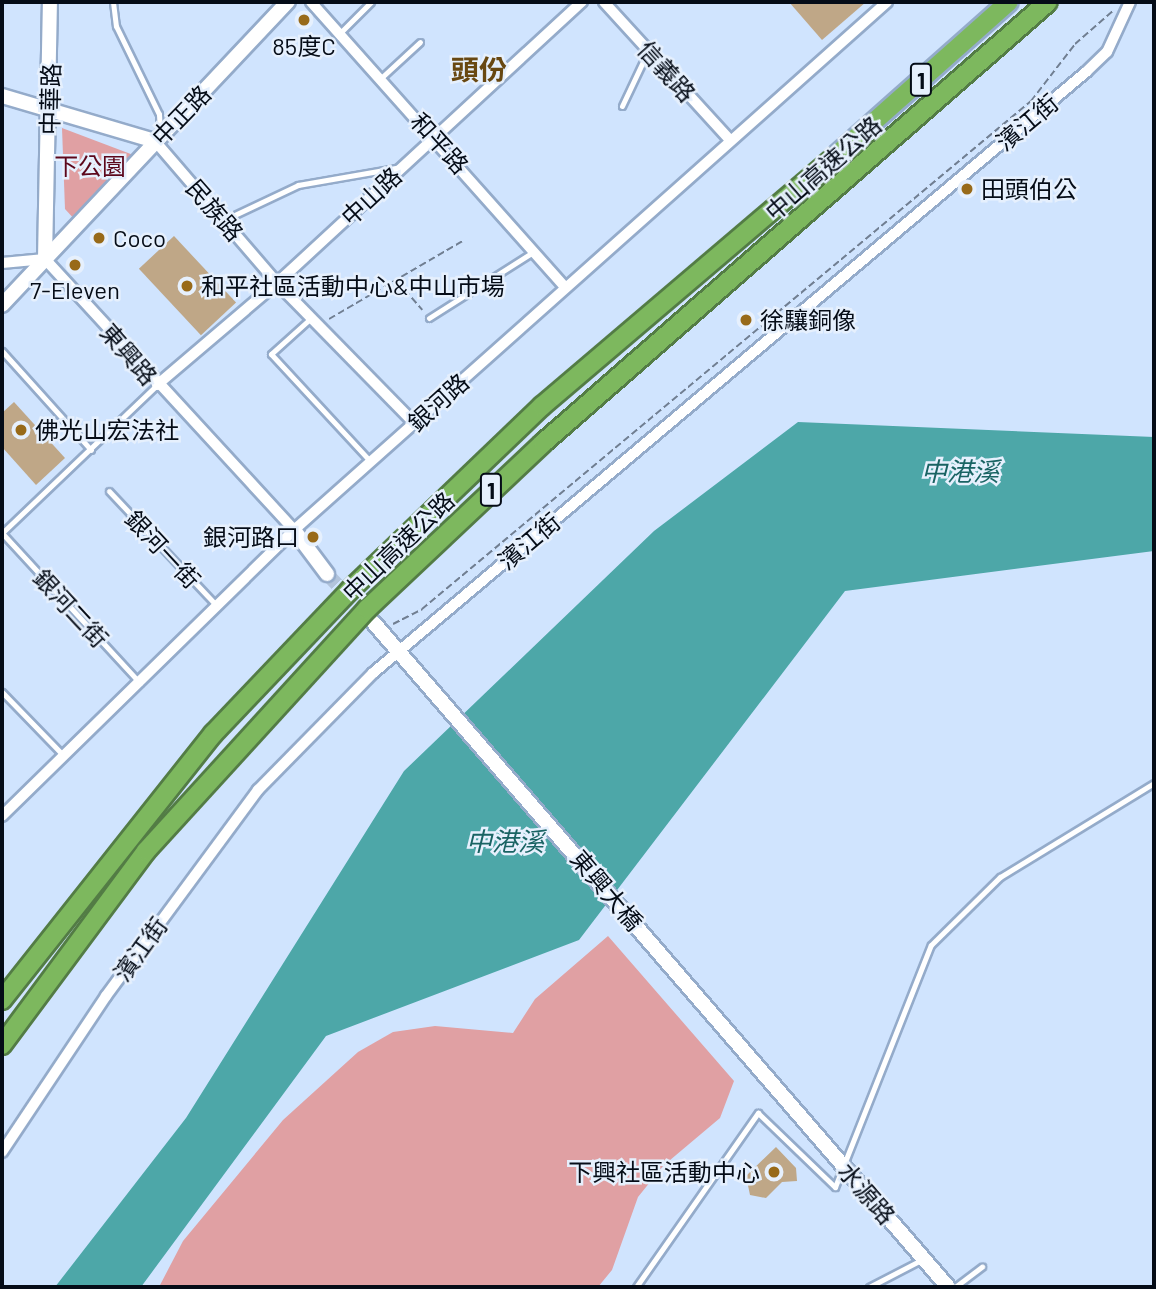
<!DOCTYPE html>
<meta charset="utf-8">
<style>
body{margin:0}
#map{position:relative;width:1156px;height:1289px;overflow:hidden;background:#d0e4fe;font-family:Barlow,"Noto Sans TC",sans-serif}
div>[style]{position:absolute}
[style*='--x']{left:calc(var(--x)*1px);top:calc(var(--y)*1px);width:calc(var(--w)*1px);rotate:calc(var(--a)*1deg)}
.green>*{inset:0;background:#e0a0a3}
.water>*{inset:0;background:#4da7a8}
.building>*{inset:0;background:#bfa787;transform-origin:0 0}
.secondary-tunnel>*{height:14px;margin-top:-7px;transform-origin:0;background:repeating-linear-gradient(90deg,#b2c4db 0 14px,transparent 0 21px)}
.path>*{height:2px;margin-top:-1px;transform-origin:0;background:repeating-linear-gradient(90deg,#707e91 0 7px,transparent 0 10.5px)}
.roads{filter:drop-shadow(2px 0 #94abca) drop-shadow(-2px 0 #94abca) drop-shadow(0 2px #94abca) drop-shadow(0 -2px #94abca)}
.lane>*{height:5px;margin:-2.5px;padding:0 2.5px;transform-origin:2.5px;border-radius:2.5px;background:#fff}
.street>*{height:10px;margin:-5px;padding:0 5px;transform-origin:5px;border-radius:5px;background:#fff}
.secondary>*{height:14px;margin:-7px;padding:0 7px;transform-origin:7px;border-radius:7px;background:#fff}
.highway>*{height:18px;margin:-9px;padding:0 9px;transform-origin:9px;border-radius:9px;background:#7db85e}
.bridges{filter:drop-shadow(2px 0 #537c45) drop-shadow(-2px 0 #537c45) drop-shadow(0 2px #537c45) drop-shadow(0 -2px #537c45)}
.highway-bridge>*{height:18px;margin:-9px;padding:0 9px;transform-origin:9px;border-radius:9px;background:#7db85e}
.dots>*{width:19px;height:19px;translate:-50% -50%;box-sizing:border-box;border:4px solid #e6f0fd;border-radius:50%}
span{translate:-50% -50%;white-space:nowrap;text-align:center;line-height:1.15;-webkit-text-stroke:5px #e6f0fd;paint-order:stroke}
.shield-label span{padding:2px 5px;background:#e6f0fd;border:2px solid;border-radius:5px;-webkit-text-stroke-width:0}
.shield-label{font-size:23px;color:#050c17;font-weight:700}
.poi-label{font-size:24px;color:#050c17}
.left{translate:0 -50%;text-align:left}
.right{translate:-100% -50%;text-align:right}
.street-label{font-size:24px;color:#050c17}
.park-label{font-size:24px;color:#5c071b}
.water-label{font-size:26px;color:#196363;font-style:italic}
.quarter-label{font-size:28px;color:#684812;font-weight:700}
.frame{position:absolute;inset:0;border:4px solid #050c17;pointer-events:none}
</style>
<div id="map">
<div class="green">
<div style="clip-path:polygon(62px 128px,136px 156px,76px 221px,65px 209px)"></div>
<div style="clip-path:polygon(608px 936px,734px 1081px,720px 1118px,663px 1166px,638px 1197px,612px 1270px,598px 1287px,159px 1287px,183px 1241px,283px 1120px,358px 1052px,393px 1032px,435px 1026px,513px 1033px,535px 999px)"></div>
</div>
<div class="water">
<div style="clip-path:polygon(798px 422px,1154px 437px,1154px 551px,845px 591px,579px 940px,326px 1036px,141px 1287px,55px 1287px,186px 1118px,404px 771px,654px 531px)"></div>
</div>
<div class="building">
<div style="clip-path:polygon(789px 2px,866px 2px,822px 40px)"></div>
<div style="left:174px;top:236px;width:91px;height:48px;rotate:47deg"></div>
<div style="clip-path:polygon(14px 402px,65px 458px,36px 485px,2px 447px,2px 413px)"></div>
<div style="clip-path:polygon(776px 1147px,796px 1168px,797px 1181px,782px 1182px,766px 1198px,750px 1195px,746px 1176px)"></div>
</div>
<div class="secondary-tunnel">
<div style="--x:327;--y:574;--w:62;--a:46.3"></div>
</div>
<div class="path">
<div style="--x:398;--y:282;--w:37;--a:49"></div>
<div style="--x:329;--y:319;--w:156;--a:-30.3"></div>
<div style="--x:393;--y:624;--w:33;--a:-27"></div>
<div style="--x:422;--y:609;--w:793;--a:-39.83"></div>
<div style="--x:1031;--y:101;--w:72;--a:-52.3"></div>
<div style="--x:1075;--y:44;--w:52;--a:-41.1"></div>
</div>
<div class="roads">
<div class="lane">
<div style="--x:113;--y:2;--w:24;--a:83"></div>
<div style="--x:116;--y:26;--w:98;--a:64"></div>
<div style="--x:159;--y:114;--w:18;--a:87"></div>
<div style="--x:340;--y:33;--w:44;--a:-45"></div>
<div style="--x:381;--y:78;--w:53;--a:-42.7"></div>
<div style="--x:622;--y:106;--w:61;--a:-64.7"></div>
<div style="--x:224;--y:220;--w:82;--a:-25.3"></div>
<div style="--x:298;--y:185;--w:105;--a:-9.9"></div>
<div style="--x:311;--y:318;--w:54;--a:138"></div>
<div style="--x:271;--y:354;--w:147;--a:47.2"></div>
<div style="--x:429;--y:318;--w:123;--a:-32.4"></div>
<div style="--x:2;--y:351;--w:133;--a:48"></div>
<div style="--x:109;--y:491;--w:158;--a:46.8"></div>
<div style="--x:2;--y:533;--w:214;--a:-43.7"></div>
<div style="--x:2;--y:533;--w:204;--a:47.4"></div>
<div style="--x:2;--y:692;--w:88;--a:45.9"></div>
<div style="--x:636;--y:1287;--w:213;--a:-55"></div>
<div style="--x:758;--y:1113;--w:107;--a:43.9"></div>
<div style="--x:835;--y:1187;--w:260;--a:-68.4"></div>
<div style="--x:931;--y:945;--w:97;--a:-44.6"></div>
<div style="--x:1000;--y:877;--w:180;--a:-31.4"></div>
<div style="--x:869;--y:1287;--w:59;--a:-27.4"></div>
<div style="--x:955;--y:1287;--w:34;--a:-37"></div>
</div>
<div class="street">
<div style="--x:311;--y:2;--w:382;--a:48.3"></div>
<div style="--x:604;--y:2;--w:187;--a:47.6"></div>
<div style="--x:155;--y:141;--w:187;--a:49.3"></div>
<div style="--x:277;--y:283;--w:197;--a:45.6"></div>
<div style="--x:2;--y:263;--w:43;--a:-5.3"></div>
<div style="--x:45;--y:259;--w:368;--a:47.4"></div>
<div style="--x:157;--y:385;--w:157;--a:-40.4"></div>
<div style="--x:277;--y:283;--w:415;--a:-42.7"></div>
<div style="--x:2;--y:816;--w:409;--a:-44.4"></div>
<div style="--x:294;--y:530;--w:794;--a:-41.68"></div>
<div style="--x:2;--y:1152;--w:187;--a:-56.3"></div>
<div style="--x:106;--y:996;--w:256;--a:-53.6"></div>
<div style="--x:258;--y:790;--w:164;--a:-45.5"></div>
<div style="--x:373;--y:673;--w:933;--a:-40.13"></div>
<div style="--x:1086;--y:72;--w:29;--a:-44"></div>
<div style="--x:1107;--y:52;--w:55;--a:-65.3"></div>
</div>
<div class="secondary">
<div style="--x:2;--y:96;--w:159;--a:16.4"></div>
<div style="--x:45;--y:259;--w:257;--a:-88.9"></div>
<div style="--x:2;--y:305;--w:417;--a:-46.7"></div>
<div style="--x:294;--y:530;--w:55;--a:53.1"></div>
<div style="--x:373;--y:622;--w:879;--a:49.15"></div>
</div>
<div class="highway">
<div style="--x:833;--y:158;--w:235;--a:-41.6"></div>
</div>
</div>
<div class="bridges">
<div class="highway-bridge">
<div style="--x:2;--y:1000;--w:340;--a:-51.6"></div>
<div style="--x:213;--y:734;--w:199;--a:-46.4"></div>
<div style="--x:350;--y:590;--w:266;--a:-43.8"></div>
<div style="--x:542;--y:406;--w:382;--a:-40.4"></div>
<div style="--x:2;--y:1045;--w:242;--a:-53.4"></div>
<div style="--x:146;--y:851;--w:328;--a:-47.6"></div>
<div style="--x:367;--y:609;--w:242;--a:-43.3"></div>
<div style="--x:543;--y:443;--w:670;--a:-41.13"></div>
</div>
</div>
<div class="dots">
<div style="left:304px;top:20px;background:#986a19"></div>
<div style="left:967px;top:189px;background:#986a19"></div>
<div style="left:99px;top:238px;background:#986a19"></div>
<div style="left:75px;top:265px;background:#986a19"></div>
<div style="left:187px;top:286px;background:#986a19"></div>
<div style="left:746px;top:320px;background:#986a19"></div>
<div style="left:21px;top:430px;background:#986a19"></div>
<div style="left:313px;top:537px;background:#986a19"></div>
<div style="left:774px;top:1172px;background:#986a19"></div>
</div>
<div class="shield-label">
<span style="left:921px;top:80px">1</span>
<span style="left:491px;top:490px">1</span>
</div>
<div class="poi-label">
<span style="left:304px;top:46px">85度C</span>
<span class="left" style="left:981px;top:189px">田頭伯公</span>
<span class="left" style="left:113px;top:238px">Coco</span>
<span class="left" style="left:201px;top:286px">和平社區活動中心&amp;中山市場</span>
<span style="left:75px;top:290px">7-Eleven</span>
<span class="left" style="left:760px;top:320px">徐驤銅像</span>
<span class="left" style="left:35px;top:430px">佛光山宏法社</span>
<span class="right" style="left:299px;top:537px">銀河路口</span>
<span class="right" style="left:760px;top:1172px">下興社區活動中心</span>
</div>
<div class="street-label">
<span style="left:667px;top:71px;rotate:48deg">信義路</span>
<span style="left:50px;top:99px;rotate:-89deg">中華路</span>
<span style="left:181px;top:115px;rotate:-46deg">中正路</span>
<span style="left:1027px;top:122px;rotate:-40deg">濱江街</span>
<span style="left:440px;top:143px;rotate:48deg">和平路</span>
<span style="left:823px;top:168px;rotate:-41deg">中山高速公路</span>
<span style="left:371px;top:196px;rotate:-43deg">中山路</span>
<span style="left:215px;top:210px;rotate:49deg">民族路</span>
<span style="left:129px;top:354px;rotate:49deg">東興路</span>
<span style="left:438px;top:402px;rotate:-42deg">銀河路</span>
<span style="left:529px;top:541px;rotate:-40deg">濱江街</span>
<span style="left:398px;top:546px;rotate:-44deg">中山高速公路</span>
<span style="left:163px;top:549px;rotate:47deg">銀河一街</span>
<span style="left:71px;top:608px;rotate:47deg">銀河二街</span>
<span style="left:607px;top:890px;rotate:50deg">東興大橋</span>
<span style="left:140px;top:949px;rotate:-54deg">濱江街</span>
<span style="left:867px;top:1193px;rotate:49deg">水源路</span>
</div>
<div class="park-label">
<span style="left:90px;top:166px">下公園</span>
</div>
<div class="water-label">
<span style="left:960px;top:471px">中港溪</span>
<span style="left:505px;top:841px">中港溪</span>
</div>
<div class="quarter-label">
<span style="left:479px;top:69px">頭份</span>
</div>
<div class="frame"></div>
</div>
